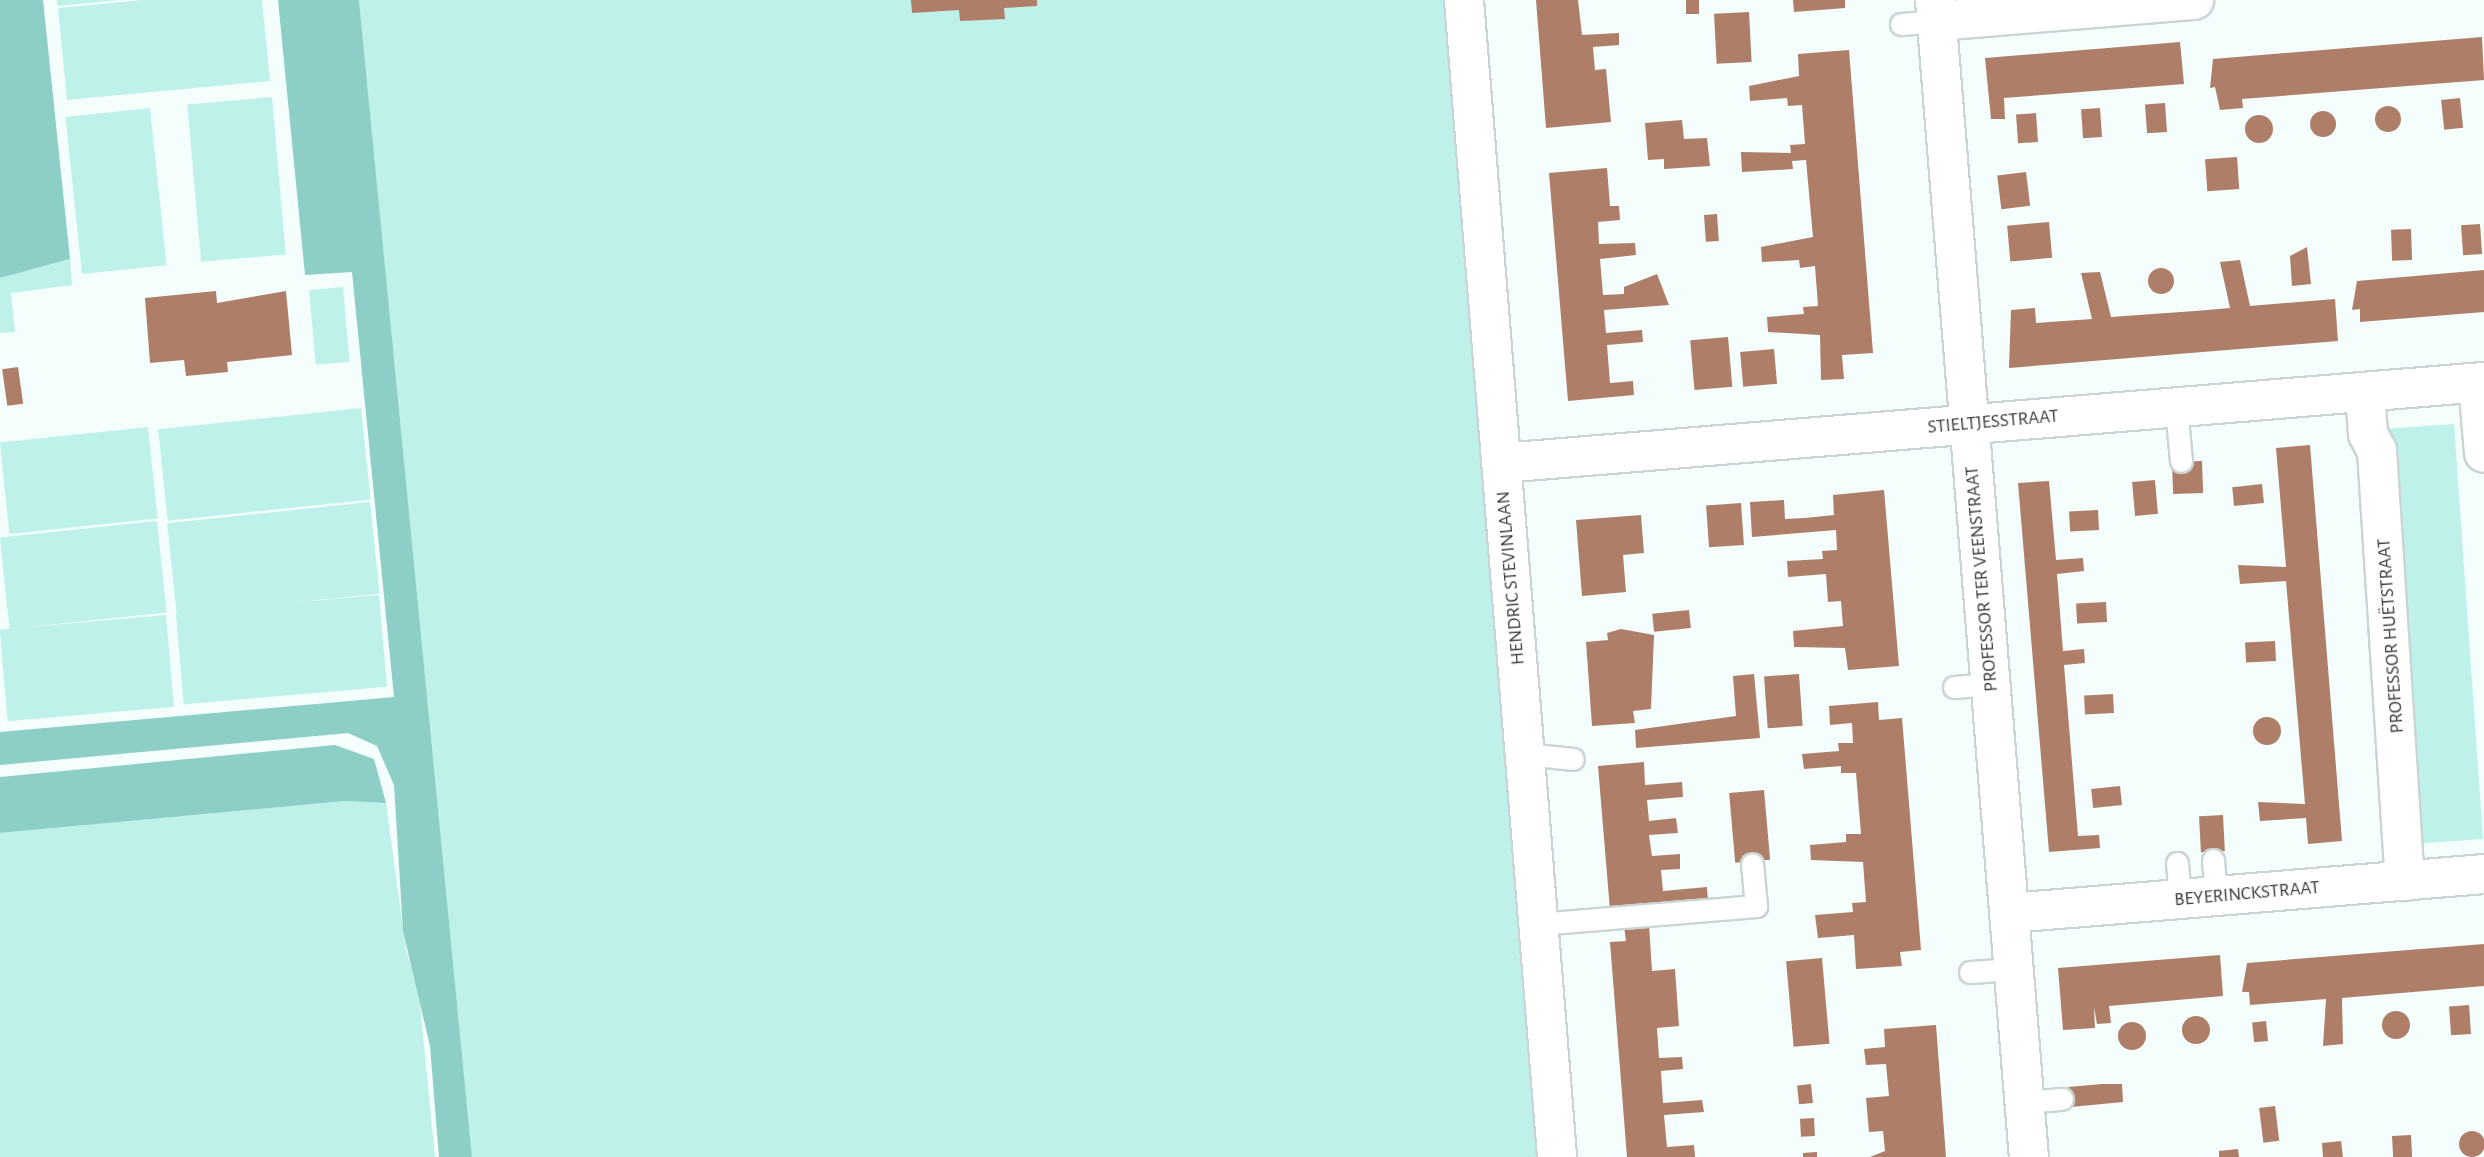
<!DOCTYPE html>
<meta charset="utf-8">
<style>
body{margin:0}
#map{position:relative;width:2484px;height:1157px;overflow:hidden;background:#f3fefd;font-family:"Alegreya Sans",sans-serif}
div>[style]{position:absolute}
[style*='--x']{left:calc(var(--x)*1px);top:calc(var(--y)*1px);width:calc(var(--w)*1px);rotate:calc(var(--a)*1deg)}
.green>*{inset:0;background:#bef1ea;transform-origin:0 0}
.forest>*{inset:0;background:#8dcfc6}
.building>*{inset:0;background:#ae7e68;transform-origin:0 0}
.round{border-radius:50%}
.roads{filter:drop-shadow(2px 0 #cad5d3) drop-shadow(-2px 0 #cad5d3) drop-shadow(0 2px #cad5d3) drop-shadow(0 -2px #cad5d3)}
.service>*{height:21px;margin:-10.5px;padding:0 10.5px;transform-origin:10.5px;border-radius:10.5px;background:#fff}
.minor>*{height:38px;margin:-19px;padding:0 19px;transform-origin:19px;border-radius:19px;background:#fff}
span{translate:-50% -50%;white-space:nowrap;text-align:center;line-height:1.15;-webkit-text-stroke:7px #fff;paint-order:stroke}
.street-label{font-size:19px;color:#393d3d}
</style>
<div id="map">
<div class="green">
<div style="clip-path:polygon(57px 0,119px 0,58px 6px)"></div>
<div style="clip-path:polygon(143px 0,262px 0,270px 81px,67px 100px,58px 8px)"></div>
<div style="clip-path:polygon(359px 0,1445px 0,1540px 1157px,472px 1157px)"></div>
<div style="left:272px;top:97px;width:158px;height:85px;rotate:85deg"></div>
<div style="left:150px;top:108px;width:158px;height:85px;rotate:84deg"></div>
<div style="clip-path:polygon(70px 259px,72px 285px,11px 293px,15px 332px,0 333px,0 278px)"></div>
<div style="left:343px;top:287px;width:75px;height:34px;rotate:85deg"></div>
<div style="left:361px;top:408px;width:92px;height:204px;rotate:84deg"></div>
<div style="left:2454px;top:424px;width:416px;height:64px;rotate:86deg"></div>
<div style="left:148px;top:427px;width:92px;height:149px;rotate:84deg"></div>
<div style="left:370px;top:502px;width:92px;height:204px;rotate:84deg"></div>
<div style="left:157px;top:521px;width:92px;height:158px;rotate:84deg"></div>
<div style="left:379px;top:595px;width:92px;height:204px;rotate:85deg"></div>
<div style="left:166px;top:615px;width:92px;height:167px;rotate:85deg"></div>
<div style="clip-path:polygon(345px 801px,386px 803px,406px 950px,419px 994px,435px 1157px,0 1157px,0 833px)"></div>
</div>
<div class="forest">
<div style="clip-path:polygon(0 0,43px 0,70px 259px,0 278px)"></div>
<div style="clip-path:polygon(278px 0,359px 0,472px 1157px,439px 1157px,430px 1046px,403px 931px,394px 785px,377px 746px,348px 733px,0 765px,0 732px,394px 697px,352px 272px,305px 275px)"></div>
<div style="clip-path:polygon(335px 745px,374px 759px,386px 803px,345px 801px,0 833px,0 777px)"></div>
</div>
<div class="building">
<div style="clip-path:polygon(911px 0,1037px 0,1037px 6px,1004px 8px,1005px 19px,960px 21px,959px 10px,912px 13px)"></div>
<div style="clip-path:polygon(1536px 0,1578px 0,1582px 35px,1619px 33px,1619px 45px,1593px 47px,1595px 70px,1606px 69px,1611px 122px,1546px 128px)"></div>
<div style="left:1686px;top:0;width:13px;height:14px"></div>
<div style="clip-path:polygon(1793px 0,1845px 0,1845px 8px,1794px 12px)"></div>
<div style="left:1749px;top:12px;width:50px;height:35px;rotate:87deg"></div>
<div style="clip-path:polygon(2482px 37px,2484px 80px,2242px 99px,2243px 108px,2220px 110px,2215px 87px,2210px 88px,2213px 59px)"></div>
<div style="clip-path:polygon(2180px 42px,2184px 84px,2004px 98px,2005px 119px,1991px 119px,1985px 58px)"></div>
<div style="clip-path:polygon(1849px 50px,1873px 353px,1842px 355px,1844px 379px,1821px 380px,1820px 335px,1768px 332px,1767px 317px,1804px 314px,1803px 307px,1818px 306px,1815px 266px,1800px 268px,1799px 260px,1762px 262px,1761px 247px,1813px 237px,1806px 160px,1792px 161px,1793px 169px,1742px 172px,1741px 152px,1791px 153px,1790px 145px,1805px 144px,1802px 105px,1788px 106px,1787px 98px,1750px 101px,1749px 86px,1799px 76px,1798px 54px)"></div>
<div style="left:2460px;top:98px;width:30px;height:19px;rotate:84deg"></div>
<div style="left:2165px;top:103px;width:29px;height:20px;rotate:86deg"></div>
<div class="round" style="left:2375px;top:106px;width:26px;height:26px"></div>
<div style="left:2100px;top:108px;width:29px;height:19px;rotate:86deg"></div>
<div class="round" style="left:2310px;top:111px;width:26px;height:26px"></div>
<div style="left:2036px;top:113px;width:29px;height:20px;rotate:86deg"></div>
<div class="round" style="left:2245px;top:115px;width:28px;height:28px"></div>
<div style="clip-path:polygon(1682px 120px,1684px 139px,1707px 138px,1710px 166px,1664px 169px,1664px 159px,1648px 160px,1645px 123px)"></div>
<div style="left:2237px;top:157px;width:32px;height:32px;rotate:86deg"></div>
<div style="clip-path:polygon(1607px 168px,1610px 206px,1619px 206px,1620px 220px,1598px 222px,1599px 244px,1635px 243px,1636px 255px,1600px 259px,1603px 295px,1624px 294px,1624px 287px,1657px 274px,1669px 305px,1604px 310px,1606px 333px,1642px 330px,1643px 342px,1607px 345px,1610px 383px,1633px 381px,1634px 395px,1568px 401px,1549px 173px)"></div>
<div style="left:2026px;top:172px;width:34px;height:29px;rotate:83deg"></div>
<div style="left:1717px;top:214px;width:27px;height:13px;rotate:86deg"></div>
<div style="left:2049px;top:222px;width:36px;height:42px;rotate:85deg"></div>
<div style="left:2480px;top:224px;width:30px;height:19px;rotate:86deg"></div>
<div style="left:2411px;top:229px;width:31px;height:20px;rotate:88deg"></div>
<div style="clip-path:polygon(2307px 247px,2311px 284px,2292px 286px,2290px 256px)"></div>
<div style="clip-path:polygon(2240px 260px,2250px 306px,2335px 299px,2338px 341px,2009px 368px,2011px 310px,2035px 308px,2036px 323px,2092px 319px,2081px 273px,2100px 272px,2111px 317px,2195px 311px,2230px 308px,2220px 262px)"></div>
<div class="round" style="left:2148px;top:268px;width:26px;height:26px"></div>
<div style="clip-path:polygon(2484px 270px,2484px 312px,2360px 322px,2360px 309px,2352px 310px,2357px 281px)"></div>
<div style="clip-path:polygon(216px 291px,217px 303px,286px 291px,292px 355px,227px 362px,228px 372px,186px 376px,184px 360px,150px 363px,145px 298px)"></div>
<div style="left:1728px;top:337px;width:50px;height:38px;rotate:85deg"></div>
<div style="left:1774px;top:349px;width:35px;height:34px;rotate:85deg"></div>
<div style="left:18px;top:367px;width:37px;height:16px;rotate:82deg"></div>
<div style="clip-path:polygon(2310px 445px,2342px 841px,2308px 844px,2306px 818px,2260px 821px,2258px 802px,2305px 804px,2286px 581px,2240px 584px,2238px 565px,2286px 567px,2276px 448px)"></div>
<div style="left:2202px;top:461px;width:32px;height:30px;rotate:88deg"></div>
<div style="left:2155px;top:480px;width:34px;height:23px;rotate:85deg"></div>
<div style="clip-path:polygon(2049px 481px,2056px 560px,2083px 558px,2084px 571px,2057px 574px,2063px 651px,2084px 649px,2085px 663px,2064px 665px,2078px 836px,2099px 835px,2100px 848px,2049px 852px,2018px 483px)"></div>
<div style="left:2262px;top:484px;width:19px;height:30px;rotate:84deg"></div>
<div style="clip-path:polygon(1884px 490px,1899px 666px,1848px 670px,1845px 648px,1794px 647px,1793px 631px,1843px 626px,1841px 601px,1828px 602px,1826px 574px,1788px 577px,1787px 561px,1823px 559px,1822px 551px,1837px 550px,1836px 530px,1752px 537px,1750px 502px,1784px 500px,1785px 519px,1805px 518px,1834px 515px,1833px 495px)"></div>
<div style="left:1741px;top:503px;width:42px;height:35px;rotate:86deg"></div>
<div style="left:2098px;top:510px;width:20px;height:29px;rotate:87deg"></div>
<div style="clip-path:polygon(1641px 515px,1644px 553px,1623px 555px,1626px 592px,1582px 596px,1576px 520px)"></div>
<div style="left:2106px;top:602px;width:20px;height:30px;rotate:87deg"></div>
<div style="left:1689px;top:610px;width:18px;height:37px;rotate:84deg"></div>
<div style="clip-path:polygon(1621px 629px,1654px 635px,1651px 709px,1633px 711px,1635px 723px,1592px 726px,1586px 642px,1608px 640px,1607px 633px)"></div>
<div style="left:2275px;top:641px;width:20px;height:30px;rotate:87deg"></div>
<div style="clip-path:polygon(1754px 674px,1760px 738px,1636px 748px,1635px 730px,1736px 716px,1733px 676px)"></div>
<div style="left:1799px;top:674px;width:52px;height:35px;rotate:86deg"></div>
<div style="left:2113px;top:694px;width:19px;height:29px;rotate:87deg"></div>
<div style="clip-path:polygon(1878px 702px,1879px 720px,1902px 718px,1921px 950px,1900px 952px,1902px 966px,1856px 969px,1854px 935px,1818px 938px,1815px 915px,1853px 912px,1852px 903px,1866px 902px,1863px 862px,1811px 860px,1810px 845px,1846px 842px,1846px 834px,1861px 834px,1856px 773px,1841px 773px,1841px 766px,1804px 769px,1802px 754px,1839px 751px,1838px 743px,1853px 743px,1852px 723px,1830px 725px,1829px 706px)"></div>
<div class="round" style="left:2253px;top:717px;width:28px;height:28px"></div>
<div style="clip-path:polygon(1644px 762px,1645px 785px,1682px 782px,1683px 797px,1647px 800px,1649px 821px,1676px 818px,1678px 833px,1649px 835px,1652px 856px,1680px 854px,1680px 869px,1661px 870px,1663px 891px,1707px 887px,1708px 902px,1610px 910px,1598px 766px)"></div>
<div style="left:2120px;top:786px;width:19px;height:29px;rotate:84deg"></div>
<div style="left:1764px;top:790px;width:70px;height:35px;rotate:85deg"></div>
<div style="left:2223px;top:815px;width:36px;height:24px;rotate:87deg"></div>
<div style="clip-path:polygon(1649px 924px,1652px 971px,1675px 969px,1679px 1026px,1657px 1028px,1659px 1058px,1682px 1057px,1683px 1069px,1661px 1071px,1663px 1103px,1702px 1100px,1704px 1112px,1664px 1115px,1667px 1147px,1694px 1145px,1695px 1157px,1627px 1157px,1610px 942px,1626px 941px,1624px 926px)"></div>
<div style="clip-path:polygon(2484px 944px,2484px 986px,2342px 998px,2343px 1044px,2323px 1046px,2326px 999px,2250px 1005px,2249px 992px,2242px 992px,2247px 963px)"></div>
<div style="clip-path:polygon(2220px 955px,2223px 996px,2109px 1006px,2111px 1023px,2097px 1024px,2094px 1007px,2095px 1028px,2063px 1030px,2058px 968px)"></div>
<div style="left:1822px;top:958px;width:86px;height:36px;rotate:85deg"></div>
<div style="left:2469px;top:1005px;width:29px;height:20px;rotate:86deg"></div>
<div class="round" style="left:2382px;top:1011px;width:28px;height:28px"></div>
<div class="round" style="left:2182px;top:1016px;width:28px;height:28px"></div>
<div style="left:2266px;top:1021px;width:20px;height:14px;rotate:84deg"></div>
<div class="round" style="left:2118px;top:1022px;width:28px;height:28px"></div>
<div style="clip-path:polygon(1936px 1025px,1946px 1157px,1870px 1157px,1885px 1151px,1883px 1131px,1869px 1132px,1866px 1098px,1889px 1096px,1886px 1064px,1866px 1065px,1864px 1049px,1885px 1047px,1884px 1029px)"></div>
<div style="left:1811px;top:1084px;width:19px;height:14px;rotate:84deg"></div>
<div style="clip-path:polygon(2102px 1084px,2122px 1084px,2123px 1102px,2071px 1107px,2068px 1087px)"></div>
<div style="left:2275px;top:1106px;width:35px;height:16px;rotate:83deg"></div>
<div style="left:1814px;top:1118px;width:18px;height:14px;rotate:87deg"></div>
<div class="round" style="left:2459px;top:1131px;width:26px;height:26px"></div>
<div style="left:2411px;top:1135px;width:22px;height:19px;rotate:87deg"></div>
<div style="clip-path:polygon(2341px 1141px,2343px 1157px,2323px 1157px,2322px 1143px)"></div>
<div style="clip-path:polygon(2238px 1149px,2239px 1157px,2219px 1157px,2219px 1151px)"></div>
<div style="clip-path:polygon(1817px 1152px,1817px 1157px,1803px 1157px,1803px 1153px)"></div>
</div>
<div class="roads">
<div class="service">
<div style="--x:1901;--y:24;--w:36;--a:-5"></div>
<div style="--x:2176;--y:407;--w:54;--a:84.7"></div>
<div style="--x:1954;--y:687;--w:36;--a:-5"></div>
<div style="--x:1525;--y:754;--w:48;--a:5.9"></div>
<div style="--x:2213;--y:860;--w:36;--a:85"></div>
<div style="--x:2177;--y:863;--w:36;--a:85"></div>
<div style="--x:1538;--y:924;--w:219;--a:-4.7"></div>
<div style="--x:1756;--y:906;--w:42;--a:-95.4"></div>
<div style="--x:1970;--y:972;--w:44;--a:-3.9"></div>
<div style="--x:2025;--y:1102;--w:37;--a:-5"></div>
</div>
<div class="minor">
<div style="--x:1464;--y:0;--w:1161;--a:85.4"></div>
<div style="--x:1935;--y:0;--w:1161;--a:85.36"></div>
<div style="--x:1937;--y:21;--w:258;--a:-4.7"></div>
<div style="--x:2478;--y:383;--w:70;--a:85.1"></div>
<div style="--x:2365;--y:392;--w:42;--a:85.9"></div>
<div style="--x:2368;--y:434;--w:19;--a:62"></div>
<div style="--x:2377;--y:451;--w:431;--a:86.3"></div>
<div style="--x:1502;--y:463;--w:985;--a:-4.72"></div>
<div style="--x:2010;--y:913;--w:476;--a:-4.7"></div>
</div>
</div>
<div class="street-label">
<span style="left:1993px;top:422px;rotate:-5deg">STIELTJESSTRAAT</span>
<span style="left:1511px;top:578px;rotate:-95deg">HENDRIC STEVINLAAN</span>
<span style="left:1982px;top:579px;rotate:-95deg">PROFESSOR TER VEENSTRAAT</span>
<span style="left:2391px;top:636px;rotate:-94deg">PROFESSOR HUËTSTRAAT</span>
<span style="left:2247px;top:894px;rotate:-5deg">BEYERINCKSTRAAT</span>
</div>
</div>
